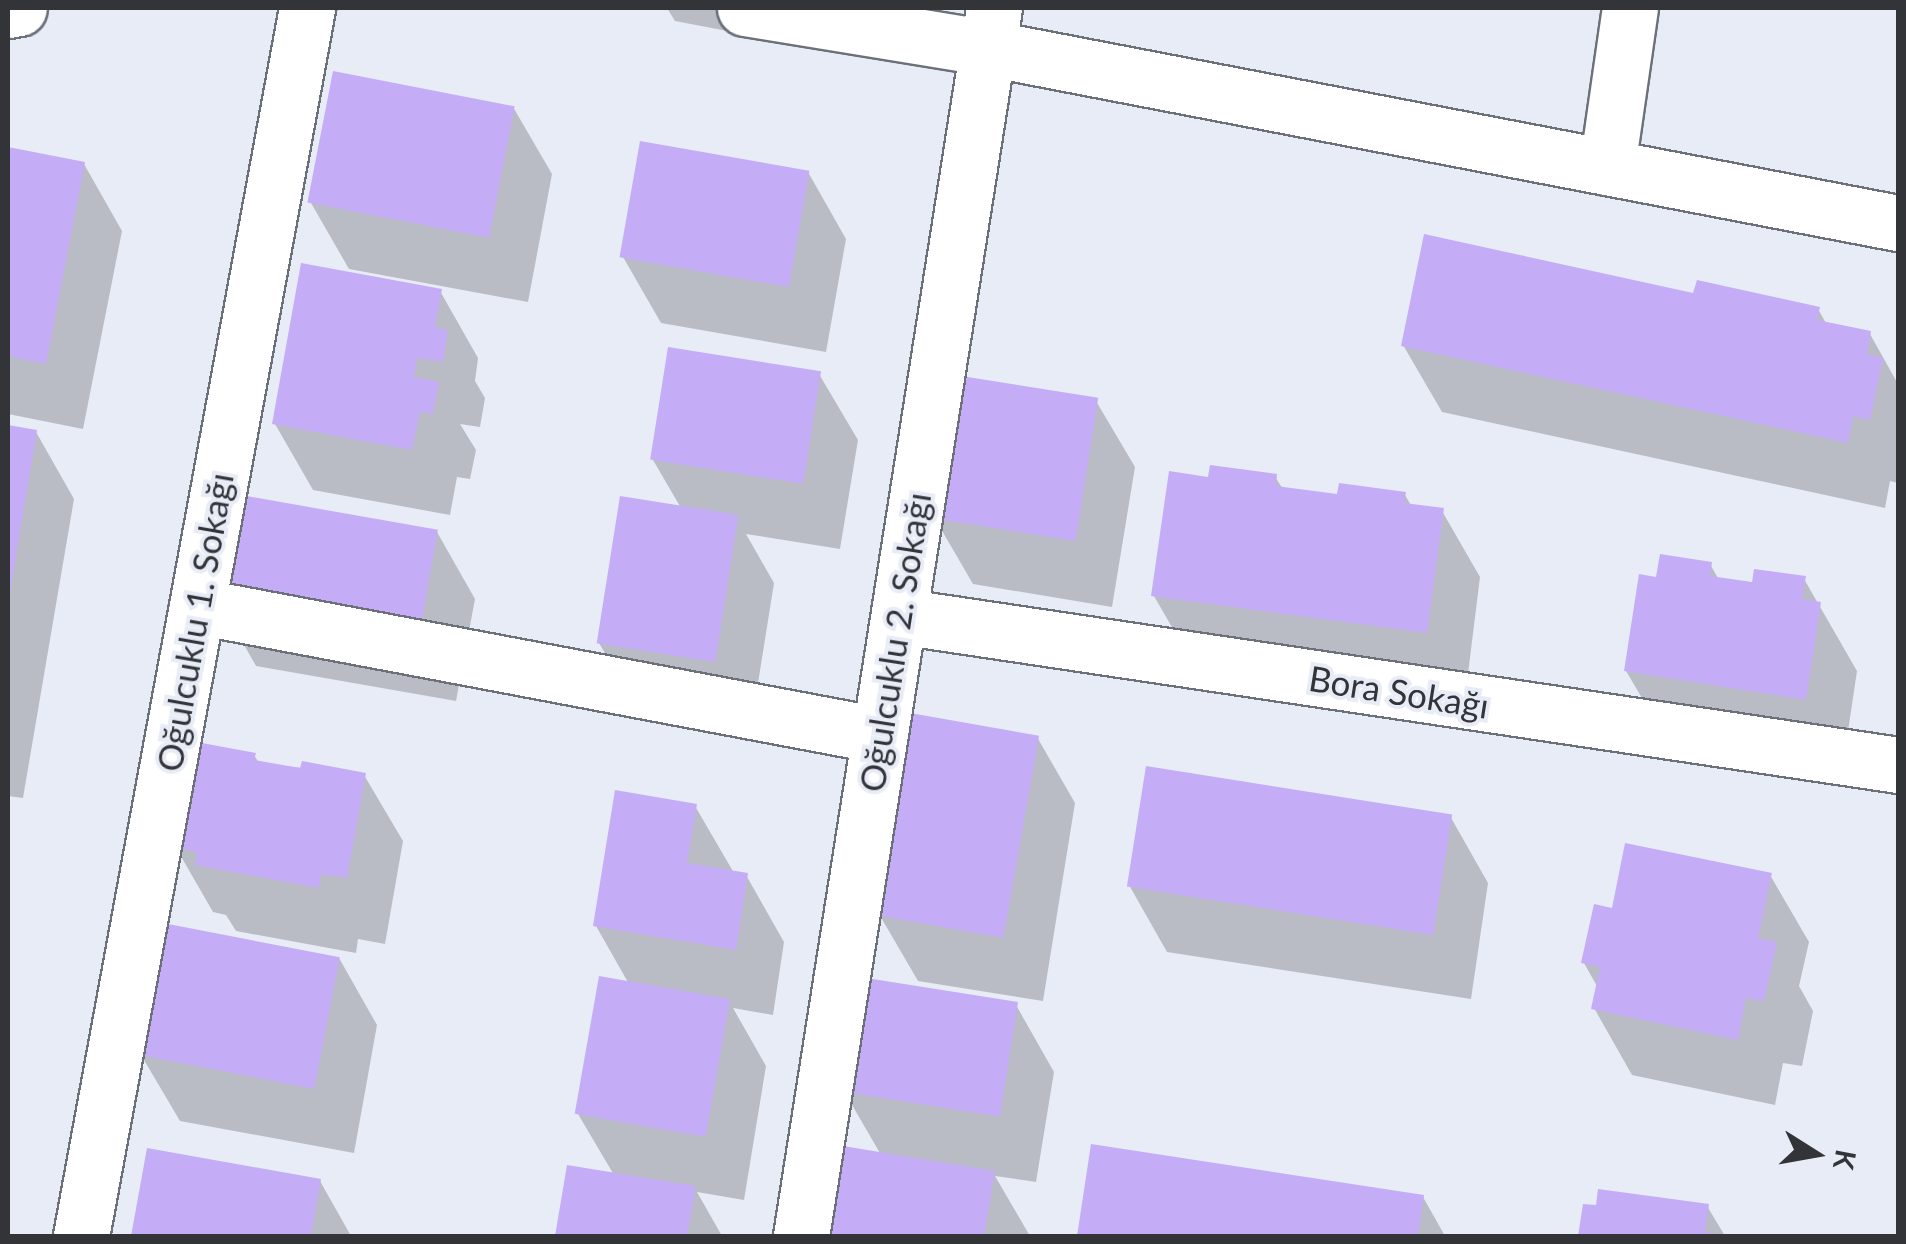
<!DOCTYPE html>
<meta charset="utf-8">
<style>
body{margin:0}
#map{position:relative;width:1906px;height:1244px;overflow:hidden;background:#e8ecf7;font-family:Lato,sans-serif}
div>[style]{position:absolute}
[style*='--x']{left:calc(var(--x)*1px);top:calc(var(--y)*1px);width:calc(var(--w)*1px);rotate:calc(var(--a)*1deg)}
.shadow>*{inset:0;background:#0003}
.building>*{inset:0;background:#c4adf6;transform-origin:0 0}
.roads{filter:drop-shadow(2px 0 #6c7079) drop-shadow(-2px 0 #6c7079) drop-shadow(0 2px #6c7079) drop-shadow(0 -2px #6c7079)}
.minor>*{height:55px;margin:-27.5px;padding:0 27.5px;transform-origin:27.5px;border-radius:27.5px;background:#fff}
span{translate:-50% -50%;white-space:nowrap;text-align:center;line-height:1.15;-webkit-text-stroke:8px #e8ecf7;paint-order:stroke}
.street-label{font-size:35px;color:#323438}
.frame{position:absolute;inset:0;border:10px solid #323438;pointer-events:none}
.north{position:absolute;left:1766px;top:1104px;width:100px;height:100px;-webkit-text-stroke:8px #e8ecf7;paint-order:stroke;rotate:101deg;font-size:28px;font-weight:700;line-height:40px;text-align:center;color:#323438}
.north::after{content:'';display:block;margin:auto;width:35px;height:45px;background:#323438;clip-path:polygon(50% 0,100% 100%,50% 72%,0 100%)}
</style>
<div id="map">
<div class="shadow">
<div style="clip-path:polygon(667px 8px,879px 8px,869px 58px,675px 21px)"></div>
<div style="clip-path:polygon(513px 107px,552px 174px,528px 302px,349px 269px,311px 203px)"></div>
<div style="clip-path:polygon(8px 150px,84px 164px,122px 231px,83px 429px,8px 414px)"></div>
<div style="clip-path:polygon(808px 172px,846px 239px,826px 352px,661px 323px,623px 257px)"></div>
<div style="clip-path:polygon(440px 291px,478px 358px,475px 381px,485px 398px,480px 427px,460px 424px,476px 450px,470px 479px,457px 477px,450px 515px,313px 490px,275px 424px)"></div>
<div style="clip-path:polygon(1818px 309px,1827px 325px,1870px 334px,1898px 384px,1898px 483px,1890px 481px,1885px 508px,1442px 412px,1403px 345px)"></div>
<div style="clip-path:polygon(819px 374px,858px 440px,840px 549px,746px 534px,774px 583px,751px 727px,638px 709px,599px 643px,681px 508px,653px 460px)"></div>
<div style="clip-path:polygon(1096px 401px,1135px 467px,1112px 607px,973px 584px,934px 517px)"></div>
<div style="clip-path:polygon(8px 428px,36px 432px,74px 499px,23px 798px,8px 796px)"></div>
<div style="clip-path:polygon(1275px 477px,1283px 489px,1339px 497px,1405px 495px,1412px 507px,1442px 511px,1480px 577px,1465px 698px,1192px 662px,1154px 596px,1210px 480px)"></div>
<div style="clip-path:polygon(437px 532px,475px 599px,456px 701px,256px 666px,218px 599px)"></div>
<div style="clip-path:polygon(1710px 564px,1719px 580px,1754px 585px,1804px 579px,1857px 671px,1843px 765px,1665px 737px,1626px 671px,1658px 579px)"></div>
<div style="clip-path:polygon(1037px 737px,1075px 803px,1043px 1001px,918px 981px,879px 914px)"></div>
<div style="clip-path:polygon(254px 755px,259px 763px,364px 775px,403px 841px,385px 944px,358px 939px,356px 953px,236px 931px,226px 915px,213px 912px,175px 846px)"></div>
<div style="clip-path:polygon(695px 806px,734px 873px,746px 875px,784px 942px,773px 1015px,733px 1008px,766px 1066px,744px 1200px,697px 1192px,722px 1236px,558px 1236px,569px 1168px,614px 1175px,578px 1114px,629px 984px,596px 926px)"></div>
<div style="clip-path:polygon(1450px 816px,1488px 883px,1471px 999px,1167px 952px,1129px 885px)"></div>
<div style="clip-path:polygon(1770px 875px,1809px 942px,1799px 986px,1813px 1011px,1802px 1066px,1783px 1063px,1775px 1105px,1632px 1075px,1594px 1008px,1598px 988px,1584px 963px,1614px 912px)"></div>
<div style="clip-path:polygon(339px 958px,377px 1025px,354px 1153px,180px 1121px,141px 1055px)"></div>
<div style="clip-path:polygon(1016px 1005px,1054px 1072px,1036px 1182px,995px 1176px,1030px 1236px,824px 1236px,881px 1155px,844px 1091px)"></div>
<div style="clip-path:polygon(1093px 1147px,1423px 1197px,1445px 1236px,1080px 1236px)"></div>
<div style="clip-path:polygon(149px 1150px,320px 1181px,351px 1236px,134px 1236px)"></div>
<div style="clip-path:polygon(1585px 1206px,1707px 1206px,1725px 1236px,1581px 1236px)"></div>
</div>
<div class="building">
<div style="left:333px;top:71px;width:185px;height:134px;rotate:11deg"></div>
<div style="left:640px;top:141px;width:172px;height:118px;rotate:10deg"></div>
<div style="clip-path:polygon(8px 147px,85px 162px,46px 364px,8px 356px)"></div>
<div style="clip-path:polygon(1424px 234px,1693px 293px,1697px 280px,1820px 307px,1817px 320px,1871px 331px,1867px 354px,1883px 358px,1870px 420px,1853px 416px,1848px 443px,1401px 346px)"></div>
<div style="clip-path:polygon(301px 263px,442px 289px,435px 327px,448px 330px,443px 362px,417px 358px,414px 377px,439px 382px,433px 414px,420px 412px,412px 450px,272px 424px)"></div>
<div style="left:668px;top:347px;width:155px;height:114px;rotate:9deg"></div>
<div style="left:955px;top:375px;width:145px;height:145px;rotate:9deg"></div>
<div style="clip-path:polygon(8px 425px,37px 430px,10px 592px,8px 592px)"></div>
<div style="clip-path:polygon(1210px 465px,1277px 474px,1276px 486px,1337px 494px,1339px 483px,1406px 492px,1404px 503px,1444px 508px,1427px 633px,1151px 596px,1169px 471px,1208px 477px)"></div>
<div style="left:235px;top:494px;width:206px;height:108px;rotate:10deg"></div>
<div style="left:620px;top:496px;width:120px;height:149px;rotate:9deg"></div>
<div style="clip-path:polygon(1660px 554px,1712px 562px,1710px 576px,1752px 582px,1754px 569px,1806px 576px,1802px 599px,1821px 602px,1806px 700px,1624px 671px,1639px 574px,1656px 577px)"></div>
<div style="left:910px;top:713px;width:131px;height:205px;rotate:10deg"></div>
<div style="clip-path:polygon(191px 741px,256px 753px,254px 760px,300px 768px,302px 761px,366px 773px,347px 878px,321px 874px,319px 888px,195px 865px,197px 852px,172px 847px)"></div>
<div style="left:1146px;top:766px;width:310px;height:122px;rotate:9deg"></div>
<div style="clip-path:polygon(615px 790px,697px 804px,687px 863px,748px 873px,736px 950px,593px 926px)"></div>
<div style="clip-path:polygon(1625px 843px,1772px 873px,1758px 938px,1777px 942px,1764px 1001px,1746px 998px,1738px 1040px,1591px 1009px,1600px 967px,1581px 963px,1594px 904px,1612px 908px)"></div>
<div style="left:163px;top:923px;width:180px;height:134px;rotate:11deg"></div>
<div style="left:599px;top:976px;width:133px;height:140px;rotate:10deg"></div>
<div style="left:860px;top:977px;width:160px;height:116px;rotate:9deg"></div>
<div style="clip-path:polygon(1091px 1144px,1424px 1195px,1418px 1236px,1077px 1236px)"></div>
<div style="clip-path:polygon(837px 1145px,995px 1171px,984px 1236px,822px 1236px)"></div>
<div style="clip-path:polygon(147px 1148px,321px 1179px,311px 1236px,131px 1236px)"></div>
<div style="clip-path:polygon(567px 1165px,696px 1186px,687px 1236px,555px 1236px)"></div>
<div style="clip-path:polygon(1598px 1189px,1709px 1204px,1705px 1232px,1724px 1236px,1578px 1236px,1583px 1204px,1596px 1205px)"></div>
</div>
<div class="roads">
<div class="minor">
<div style="--x:745;--y:8;--w:246;--a:9.3"></div>
<div style="--x:988;--y:48;--w:927;--a:10.89"></div>
<div style="--x:8;--y:10;--w:11;--a:-10"></div>
<div style="--x:1607;--y:167;--w:161;--a:-81.8"></div>
<div style="--x:197;--y:606;--w:694;--a:10.71"></div>
<div style="--x:899;--y:616;--w:1010;--a:8.48"></div>
<div style="--x:81;--y:1236;--w:1249;--a:-79.57"></div>
<div style="--x:801;--y:1236;--w:1243;--a:-81.07"></div>
</div>
</div>
<div class="street-label">
<span style="left:194px;top:622px;rotate:-80deg">Oğulcuklu 1. Sokağı</span>
<span style="left:894px;top:642px;rotate:-81deg">Oğulcuklu 2. Sokağı</span>
<span style="left:1399px;top:691px;rotate:9deg">Bora Sokağı</span>
</div>
<div class="frame"></div>
<div class="north">K</div>
</div>
